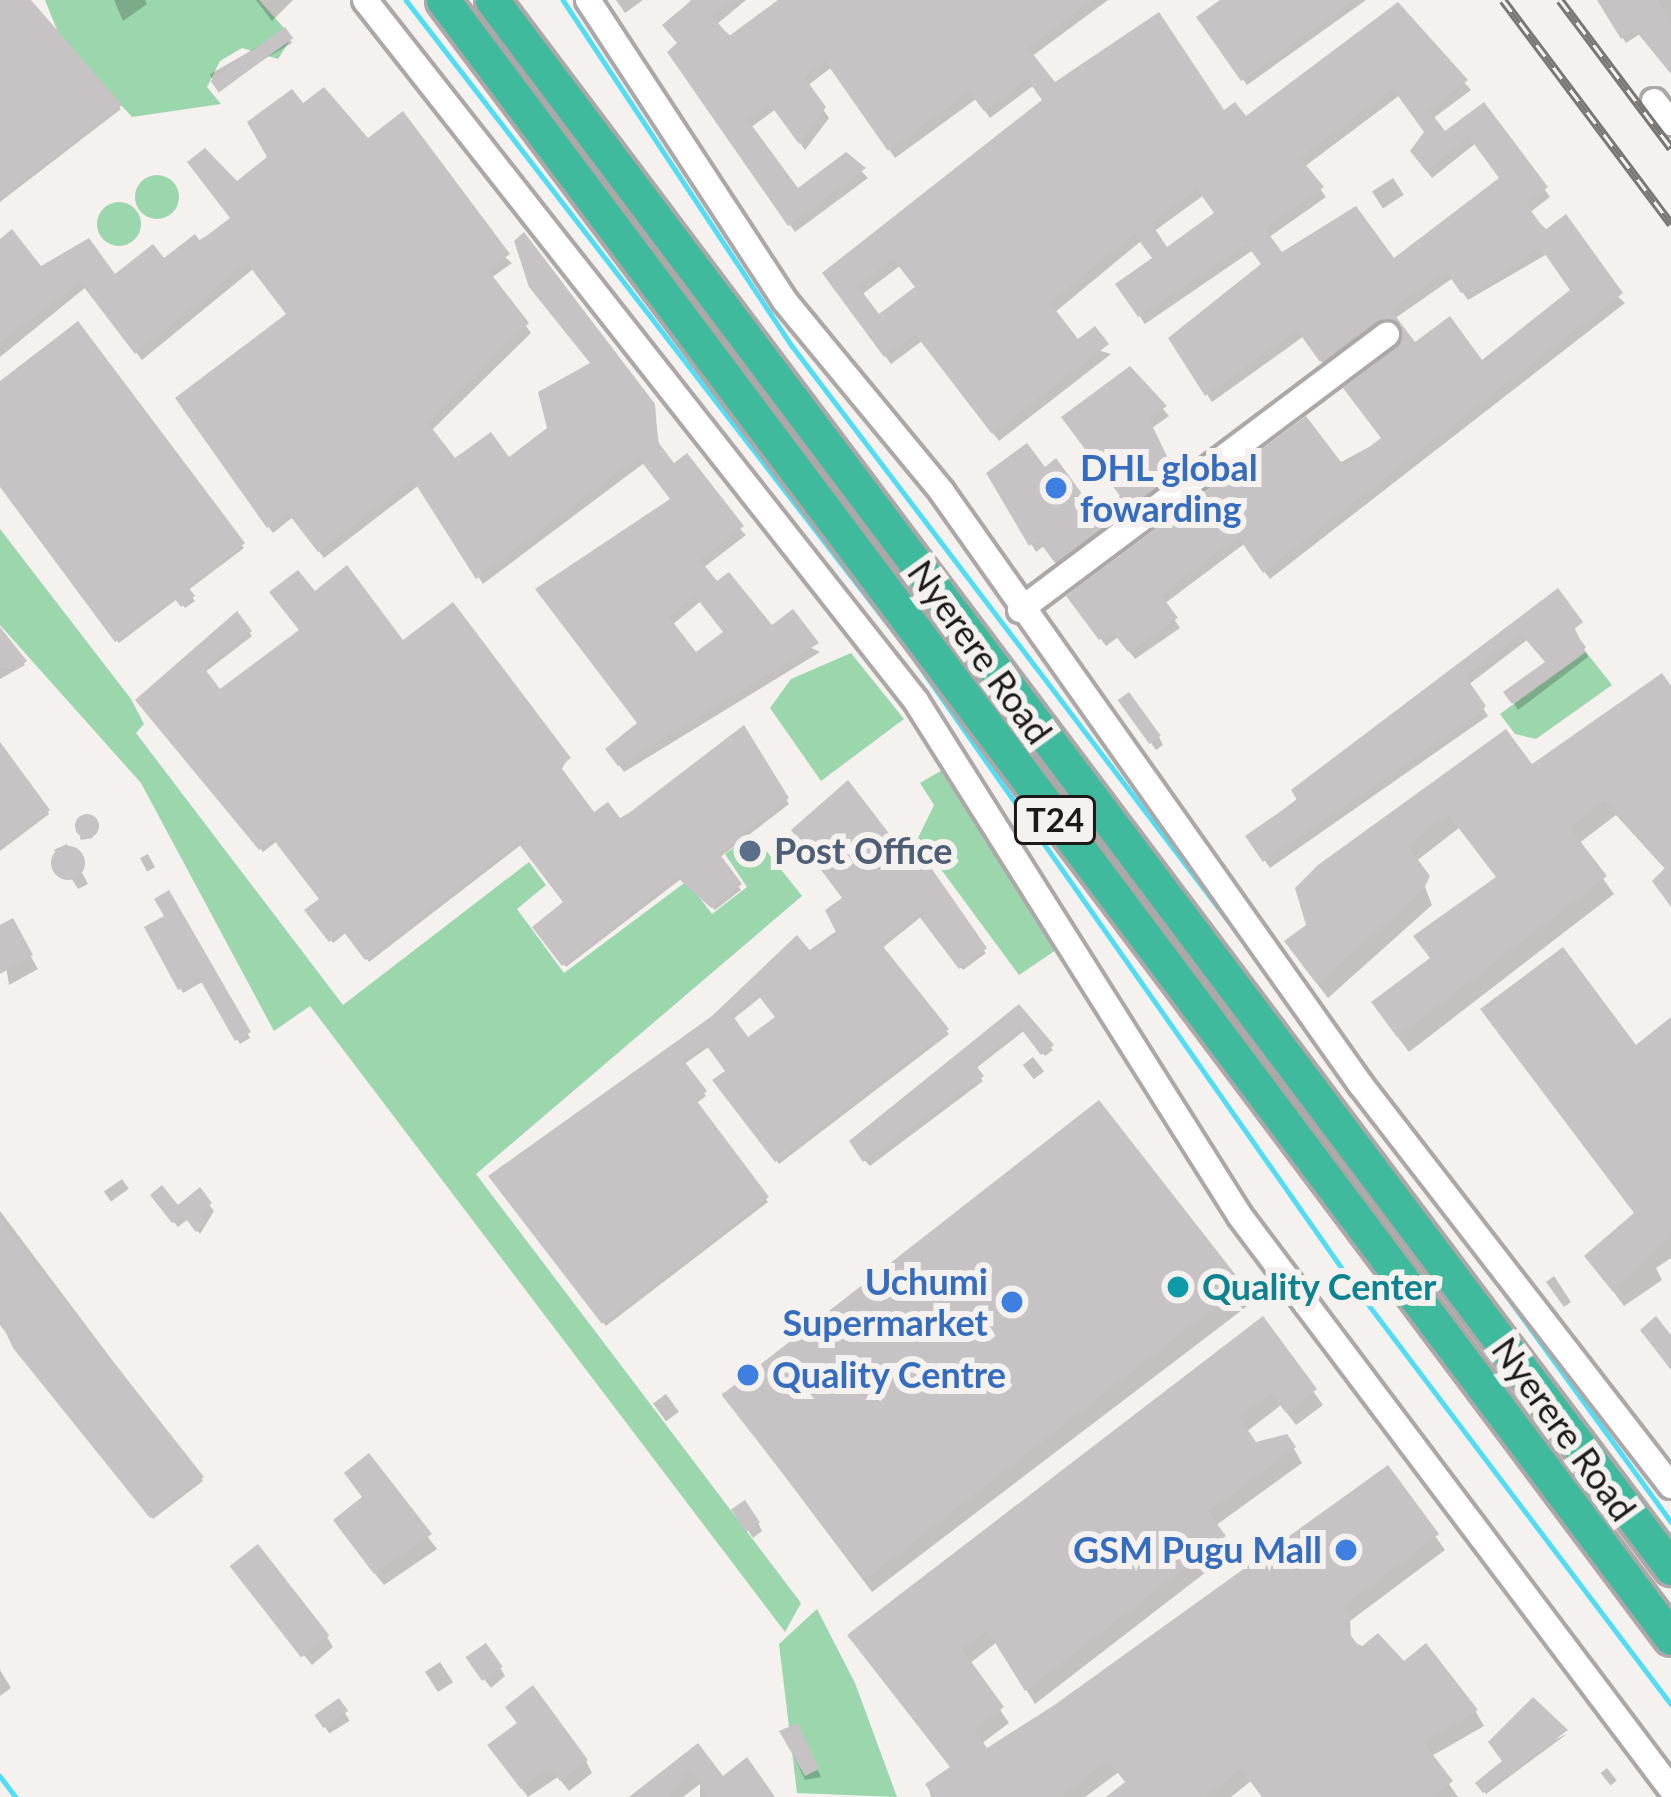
<!DOCTYPE html>
<style>
body{margin:0}
#map{position:relative;width:1671px;height:1797px;overflow:hidden;background:#f5f1ef;font-family:Lato,sans-serif}
div>[style]{position:absolute}
[style*='--x']{left:calc(var(--x)*1px);top:calc(var(--y)*1px);width:calc(var(--w)*1px);rotate:calc(var(--a)*1deg)}
.green>*{inset:0;background:#9bd6ac}
.round{border-radius:50%}
.shadow>*{inset:0;background:#0003;transform-origin:0 0}
.stream>*{height:4.5px;margin:-2.25px;padding:0 2.25px;transform-origin:2.25px;border-radius:2.25px;background:#53ddf3}
.building>*{inset:0;background:#c7c3c5;transform-origin:0 0}
.roads{filter:drop-shadow(3px 0 #ada8a7) drop-shadow(-3px 0 #ada8a7) drop-shadow(0 3px #ada8a7) drop-shadow(0 -3px #ada8a7)}
.minor>*{height:24px;margin:-12px;padding:0 12px;transform-origin:12px;border-radius:12px;background:#fff}
.highway>*{height:33px;margin:-16.5px;padding:0 16.5px;transform-origin:16.5px;border-radius:16.5px;background:#40ba9d}
.rail>*{height:9px;margin-top:-4.5px;transform-origin:0;background:repeating-linear-gradient(90deg,#f5f1ef 0 14px,#797775 0 28px);box-sizing:border-box;border-block:3px solid #797775}
.dots>*{width:33px;height:33px;translate:-50% -50%;box-sizing:border-box;border:6px solid #f5f1ef;border-radius:50%}
span{translate:-50% -50%;white-space:nowrap;text-align:center;line-height:1.15;-webkit-text-stroke:12px #f5f1ef;paint-order:stroke}
.shield-label span{padding:3px 9px;background:#f5f1ef;border:3px solid;border-radius:9px;-webkit-text-stroke-width:0}
.shield-label{font-size:33px;color:#1b1a19;font-weight:700}
.shop-label{font-size:36px;color:#366cbe;font-weight:700}
.left{translate:0 -50%;text-align:left}
.right{translate:-100% -50%;text-align:right}
.street-label{font-size:36px;color:#1b1a19}
.service-label{font-size:36px;color:#4e5e75;font-weight:700}
.culture-label{font-size:36px;color:#0d838f;font-weight:700}
</style>
<div id="map">
<div class="green">
<div style="clip-path:polygon(45px 0,259px 0,292px 37px,278px 59px,242px 48px,220px 61px,207px 87px,221px 104px,132px 117px,61px 40px)"></div>
<div class="round" style="left:135px;top:175px;width:44px;height:44px"></div>
<div class="round" style="left:97px;top:202px;width:44px;height:44px"></div>
<div style="clip-path:polygon(0 529px,131px 699px,144px 724px,136px 733px,343px 1005px,529px 862px,546px 885px,517px 909px,564px 973px,687px 881px,712px 914px,747px 887px,725px 854px,753px 834px,802px 896px,476px 1174px,801px 1603px,785px 1632px,310px 1006px,274px 1031px,141px 783px,0 625px)"></div>
<div style="clip-path:polygon(1586px 652px,1612px 685px,1536px 739px,1515px 734px,1500px 714px)"></div>
<div style="clip-path:polygon(851px 653px,904px 719px,821px 781px,770px 708px,791px 679px)"></div>
<div style="clip-path:polygon(944px 769px,1065px 944px,1019px 975px,918px 838px,934px 805px,920px 783px)"></div>
<div style="clip-path:polygon(817px 1609px,855px 1683px,897px 1797px,797px 1793px,779px 1644px)"></div>
</div>
<div class="shadow">
<div style="clip-path:polygon(29px 0,121px 109px,0 202px,0 3px)"></div>
<div style="clip-path:polygon(114px 0,145px 0,147px 4px,123px 21px)"></div>
<div style="clip-path:polygon(256px 0,293px 0,272px 21px)"></div>
<div style="clip-path:polygon(616px 0,643px 0,625px 13px)"></div>
<div style="clip-path:polygon(evenodd,691px 0,746px 0,717px 24px,734px 39px,782px 0,1108px 0,1031px 57px,1054px 86px,1245px 120px,1398px 6px,1471px 90px,1432px 119px,1444px 135px,1484px 106px,1550px 197px,1529px 213px,1625px 303px,1270px 579px,1244px 544px,1164px 604px,1180px 628px,1135px 659px,1118px 637px,1106px 646px,1075px 605px,1384px 439px,1403px 332px,1384px 328px,1327px 369px,1304px 336px,1212px 402px,1172px 339px,1264px 265px,1253px 250px,1145px 324px,1124px 293px,1155px 260px,1141px 241px,1054px 313px,1077px 344px,1111px 354px,999px 441px,922px 341px,891px 364px,831px 282px,1045px 101px,1034px 85px,990px 118px,976px 99px,895px 158px,832px 67px,807px 86px,829px 118px,805px 150px,776px 109px,750px 128px,797px 192px,846px 155px,868px 178px,795px 232px,671px 52px,680px 45px,666px 26px,691px 0,1400px 95px,1427px 133px,1419px 161px,1432px 178px,1476px 143px,1502px 179px,1394px 262px,1282px 256px,1268px 238px,1326px 197px,1304px 167px,1400px 95px,691px 0,1204px 195px,1217px 214px,1166px 251px,1153px 232px,1204px 195px,691px 0,1547px 254px,1574px 291px,1481px 364px,1414px 346px,1394px 319px,1453px 278px,1468px 300px,1547px 254px,691px 0,900px 266px,918px 289px,878px 319px,861px 295px,900px 266px)"></div>
<div style="clip-path:polygon(1225px 0,1366px 0,1247px 85px,1203px 24px)"></div>
<div style="clip-path:polygon(1599px 0,1671px 0,1671px 70px,1640px 34px,1626px 43px)"></div>
<div style="left:285px;top:31px;width:14px;height:87px;rotate:60deg"></div>
<div style="clip-path:polygon(evenodd,302px 107px,368px 142px,512px 263px,491px 278px,531px 333px,431px 431px,454px 462px,508px 461px,653px 406px,660px 450px,746px 535px,703px 568px,771px 629px,820px 652px,624px 772px,613px 757px,640px 724px,673px 501px,644px 463px,483px 584px,419px 485px,324px 558px,293px 517px,273px 533px,183px 406px,289px 315px,253px 269px,142px 360px,86px 287px,0 357px,0 242px,40px 270px,114px 278px,163px 262px,233px 220px,236px 185px,271px 158px,302px 107px,701px 601px,726px 634px,696px 656px,672px 625px,701px 601px)"></div>
<div style="left:1393px;top:178px;width:20px;height:25px;rotate:57deg"></div>
<div style="clip-path:polygon(77px 326px,244px 548px,187px 591px,195px 601px,185px 608px,177px 599px,119px 643px,0 484px,0 385px)"></div>
<div style="clip-path:polygon(1130px 370px,1169px 416px,1152px 428px,1177px 482px,1061px 569px,1044px 546px,1036px 552px,990px 474px,1044px 471px,1096px 517px,1123px 497px)"></div>
<div style="clip-path:polygon(1558px 592px,1588px 657px,1518px 710px,1507px 693px,1548px 664px,1527px 640px,1468px 685px,1488px 716px,1270px 868px,1249px 837px)"></div>
<div style="clip-path:polygon(314px 595px,568px 759px,560px 771px,594px 817px,620px 822px,743px 730px,789px 804px,719px 858px,741px 890px,715px 910px,681px 879px,566px 967px,536px 927px,567px 903px,522px 844px,369px 962px,347px 932px,333px 943px,308px 910px,322px 900px,277px 841px,263px 852px,140px 704px,236px 615px,252px 636px,204px 673px,219px 693px,302px 631px)"></div>
<div style="clip-path:polygon(7px 640px,25px 665px,0 679px,0 644px)"></div>
<div style="clip-path:polygon(1671px 691px,1671px 906px,1667px 871px,1616px 815px,1578px 844px,1614px 894px,1409px 1052px,1384px 1019px,1498px 879px,1459px 828px,1415px 862px,1432px 905px,1328px 998px,1297px 958px,1309px 926px,1298px 889px)"></div>
<div style="clip-path:polygon(1127px 709px,1159px 737px,1163px 745px,1156px 750px)"></div>
<div style="clip-path:polygon(0 747px,49px 814px,0 851px)"></div>
<div style="clip-path:polygon(84px 822px,93px 838px,81px 840px,80px 838px)"></div>
<div style="clip-path:polygon(67px 844px,88px 884px,78px 889px,54px 850px)"></div>
<div style="left:148px;top:854px;width:15px;height:9px;rotate:62deg"></div>
<div style="clip-path:polygon(evenodd,926px 867px,986px 953px,963px 970px,922px 916px,881px 949px,949px 1034px,779px 1164px,718px 1084px,729px 1072px,710px 1046px,683px 1065px,706px 1096px,695px 1104px,768px 1202px,606px 1326px,492px 1177px,926px 867px,762px 996px,778px 1018px,748px 1041px,732px 1020px,762px 996px)"></div>
<div style="clip-path:polygon(168px 894px,250px 1038px,240px 1044px,204px 981px,183px 993px,148px 928px,168px 917px)"></div>
<div style="clip-path:polygon(11px 922px,38px 969px,9px 985px,0 929px)"></div>
<div style="clip-path:polygon(1019px 1008px,1053px 1050px,1045px 1056px,1025px 1030px,975px 1069px,983px 1081px,870px 1166px,857px 1152px)"></div>
<div style="clip-path:polygon(1671px 1021px,1671px 1258px,1656px 1268px,1662px 1280px,1624px 1306px,1588px 1257px,1636px 1215px,1635px 1049px)"></div>
<div style="left:1033px;top:1057px;width:18px;height:13px;rotate:52deg"></div>
<div style="left:122px;top:1179px;width:12px;height:22px;rotate:55deg"></div>
<div style="clip-path:polygon(199px 1192px,214px 1211px,200px 1234px,188px 1219px,178px 1227px,157px 1201px,178px 1209px)"></div>
<div style="clip-path:polygon(0 1211px,203px 1481px,153px 1519px,0 1325px)"></div>
<div style="clip-path:polygon(1554px 1276px,1571px 1302px,1564px 1307px,1546px 1282px)"></div>
<div style="clip-path:polygon(1240px 1287px,1250px 1304px,872px 1592px,722px 1393px)"></div>
<div style="clip-path:polygon(1262px 1320px,1323px 1405px,1296px 1425px,1281px 1405px,1246px 1432px,1255px 1446px,1294px 1449px,1302px 1463px,1215px 1526px,1232px 1552px,1035px 1704px,997px 1642px,969px 1664px,1009px 1723px,981px 1744px,987px 1752px,1055px 1709px,1388px 1469px,1445px 1550px,1350px 1621px,1351px 1641px,1403px 1665px,1426px 1647px,1476px 1712px,1484px 1726px,1430px 1757px,1458px 1797px,1263px 1797px,1251px 1781px,1231px 1797px,1111px 1797px,1128px 1784px,1119px 1772px,1085px 1797px,931px 1797px,928px 1786px,952px 1769px,859px 1649px)"></div>
<div style="left:666px;top:1394px;width:22px;height:16px;rotate:54deg"></div>
<div style="clip-path:polygon(368px 1458px,437px 1549px,384px 1585px,344px 1534px,365px 1499px)"></div>
<div style="clip-path:polygon(740px 1518px,758px 1523px,762px 1531px,753px 1538px)"></div>
<div style="clip-path:polygon(240px 1577px,327px 1637px,333px 1647px,312px 1665px)"></div>
<div style="left:440px;top:1662px;width:24px;height:18px;rotate:57deg"></div>
<div style="clip-path:polygon(475px 1667px,501px 1669px,505px 1676px,491px 1688px)"></div>
<div style="clip-path:polygon(0 1670px,11px 1688px,0 1696px)"></div>
<div style="left:338px;top:1702px;width:22px;height:24px;rotate:58deg"></div>
<div style="clip-path:polygon(520px 1725px,586px 1761px,592px 1773px,569px 1791px,558px 1777px,528px 1797px,498px 1757px)"></div>
<div style="clip-path:polygon(783px 1733px,801px 1734px,821px 1777px,805px 1780px)"></div>
<div style="clip-path:polygon(1567px 1734px,1486px 1794px,1479px 1783px,1506px 1762px)"></div>
<div style="clip-path:polygon(698px 1748px,722px 1780px,772px 1797px,700px 1797px,700px 1784px,683px 1797px,633px 1797px)"></div>
<div style="left:1607px;top:1768px;width:16px;height:8px;rotate:52deg"></div>
</div>
<div class="stream">
<div style="--x:406;--y:0;--w:823;--a:52.31"></div>
<div style="--x:909;--y:651;--w:773;--a:54.95"></div>
<div style="--x:1353;--y:1284;--w:527;--a:52.87"></div>
<div style="--x:563;--y:0;--w:416;--a:56.5"></div>
<div style="--x:793;--y:347;--w:766;--a:52.8"></div>
<div style="--x:1470;--y:1245;--w:342;--a:54"></div>
<div style="--x:0;--y:1776;--w:26;--a:53"></div>
</div>
<div class="building">
<div style="clip-path:polygon(0 0,31px 0,122px 105px,0 198px)"></div>
<div style="clip-path:polygon(evenodd,692px 0,734px 0,712px 16px,729px 36px,778px 0,1092px 0,1028px 48px,1055px 82px,1159px 12px,1224px 110px,1235px 102px,1246px 116px,1398px 2px,1468px 80px,1429px 110px,1445px 131px,1484px 102px,1548px 187px,1526px 204px,1545px 230px,1566px 214px,1623px 293px,1263px 573px,1238px 537px,1161px 595px,1178px 618px,1128px 652px,1111px 630px,1099px 640px,1066px 596px,1306px 416px,1344px 466px,1381px 438px,1343px 388px,1398px 346px,1401px 325px,1378px 320px,1320px 362px,1297px 330px,1205px 396px,1168px 338px,1261px 264px,1246px 244px,1138px 317px,1115px 284px,1152px 258px,1134px 234px,1050px 303px,1078px 339px,1095px 326px,1109px 344px,992px 434px,915px 334px,884px 357px,822px 273px,1042px 100px,1027px 79px,984px 111px,969px 92px,888px 151px,825px 61px,804px 77px,826px 107px,799px 144px,769px 103px,747px 119px,798px 188px,846px 152px,866px 168px,788px 226px,667px 52px,677px 43px,662px 25px,692px 0,1393px 89px,1424px 132px,1410px 151px,1426px 171px,1469px 137px,1499px 178px,1394px 258px,1356px 206px,1282px 252px,1265px 229px,1324px 187px,1300px 158px,1393px 89px,692px 0,1197px 189px,1214px 213px,1167px 247px,1151px 223px,1197px 189px,692px 0,1540px 247px,1570px 290px,1482px 360px,1450px 316px,1415px 342px,1391px 310px,1446px 271px,1461px 293px,1482px 289px,1540px 247px,692px 0,893px 259px,915px 287px,879px 314px,858px 286px,893px 259px)"></div>
<div style="clip-path:polygon(1220px 0,1355px 0,1241px 81px,1196px 17px)"></div>
<div style="clip-path:polygon(1597px 0,1657px 0,1671px 20px,1671px 74px,1635px 30px,1621px 39px)"></div>
<div style="left:285px;top:27px;width:14px;height:92px;rotate:54deg"></div>
<div style="clip-path:polygon(evenodd,324px 87px,368px 138px,403px 111px,510px 254px,488px 270px,529px 323px,428px 423px,455px 458px,491px 432px,509px 457px,547px 428px,538px 392px,590px 363px,529px 287px,514px 241px,524px 232px,655px 404px,658px 442px,674px 463px,687px 453px,744px 526px,700px 560px,717px 581px,729px 572px,772px 625px,793px 609px,819px 643px,618px 766px,605px 749px,637px 723px,535px 589px,670px 499px,638px 457px,476px 579px,413px 480px,318px 552px,287px 512px,267px 528px,175px 398px,286px 314px,247px 263px,135px 354px,80px 282px,0 343px,0 239px,12px 229px,41px 266px,89px 238px,115px 274px,153px 244px,164px 258px,195px 234px,200px 241px,230px 218px,187px 162px,205px 148px,237px 181px,267px 157px,247px 122px,292px 89px,303px 103px,324px 87px,695px 596px,723px 632px,696px 652px,669px 617px,695px 596px)"></div>
<div style="clip-path:polygon(78px 321px,245px 543px,188px 587px,195px 596px,181px 607px,174px 598px,115px 642px,0 487px,0 381px)"></div>
<div style="clip-path:polygon(1130px 366px,1167px 406px,1149px 419px,1175px 473px,1055px 563px,1038px 540px,1029px 546px,986px 473px,1027px 443px,1045px 467px,1056px 458px,1096px 513px,1120px 496px,1061px 417px)"></div>
<div style="clip-path:polygon(347px 565px,403px 640px,453px 602px,571px 758px,560px 766px,594px 812px,608px 802px,620px 818px,629px 813px,744px 725px,789px 798px,719px 853px,742px 884px,711px 908px,677px 877px,562px 966px,532px 927px,563px 902px,518px 843px,365px 960px,343px 931px,329px 942px,304px 910px,319px 899px,273px 839px,259px 850px,135px 700px,237px 611px,252px 631px,204px 668px,220px 689px,299px 630px,269px 592px,298px 570px,315px 591px)"></div>
<div style="clip-path:polygon(1558px 588px,1583px 622px,1573px 630px,1586px 647px,1569px 664px,1512px 704px,1503px 692px,1545px 662px,1521px 634px,1465px 676px,1486px 706px,1476px 716px,1263px 862px,1245px 836px,1297px 800px,1291px 790px)"></div>
<div style="clip-path:polygon(0 627px,27px 661px,16px 669px,0 668px)"></div>
<div style="clip-path:polygon(1662px 673px,1671px 686px,1671px 907px,1652px 881px,1665px 868px,1605px 800px,1570px 828px,1607px 876px,1397px 1037px,1371px 1002px,1430px 958px,1413px 936px,1496px 877px,1448px 814px,1407px 845px,1430px 876px,1424px 889px,1317px 984px,1284px 941px,1306px 925px,1295px 888px,1318px 865px,1506px 729px,1532px 764px)"></div>
<div style="left:1129px;top:692px;width:54px;height:14px;rotate:54deg"></div>
<div style="clip-path:polygon(0 742px,50px 810px,0 847px)"></div>
<div style="clip-path:polygon(evenodd,848px 780px,917px 870px,927px 862px,987px 948px,959px 969px,918px 915px,881px 944px,949px 1029px,775px 1162px,712px 1080px,725px 1071px,706px 1045px,684px 1061px,707px 1091px,696px 1100px,769px 1197px,602px 1324px,488px 1176px,712px 1016px,797px 935px,812px 953px,837px 934px,825px 910px,842px 898px,791px 830px,848px 780px,758px 995px,775px 1017px,748px 1037px,732px 1015px,758px 995px)"></div>
<div class="round" style="left:75px;top:814px;width:24px;height:24px"></div>
<div class="round" style="left:51px;top:846px;width:34px;height:34px"></div>
<div style="clip-path:polygon(169px 890px,251px 1032px,235px 1041px,199px 978px,178px 990px,144px 927px,164px 916px,154px 899px)"></div>
<div style="clip-path:polygon(13px 918px,33px 955px,0 974px,0 925px)"></div>
<div style="clip-path:polygon(1563px 947px,1636px 1045px,1671px 1017px,1671px 1236px,1613px 1292px,1584px 1256px,1634px 1213px,1480px 1009px)"></div>
<div style="clip-path:polygon(1019px 1004px,1054px 1045px,1041px 1055px,1021px 1029px,975px 1064px,984px 1076px,863px 1162px,849px 1141px)"></div>
<div style="left:1099px;top:1100px;width:234px;height:479px;rotate:52deg"></div>
<div style="clip-path:polygon(162px 1185px,178px 1205px,200px 1187px,212px 1203px,199px 1214px,207px 1223px,196px 1232px,183px 1215px,172px 1223px,150px 1195px)"></div>
<div style="clip-path:polygon(0 1218px,204px 1477px,150px 1518px,13px 1348px,0 1320px)"></div>
<div style="clip-path:polygon(1263px 1316px,1317px 1389px,1286px 1413px,1271px 1393px,1239px 1417px,1256px 1442px,1287px 1434px,1296px 1447px,1208px 1512px,1226px 1536px,1025px 1691px,987px 1630px,962px 1649px,1004px 1707px,974px 1730px,987px 1748px,1053px 1706px,1388px 1465px,1439px 1534px,1342px 1607px,1352px 1619px,1344px 1626px,1360px 1648px,1378px 1633px,1404px 1661px,1426px 1643px,1478px 1710px,1423px 1742px,1453px 1781px,1432px 1797px,1262px 1797px,1241px 1769px,1205px 1797px,1106px 1797px,1125px 1782px,1108px 1760px,1060px 1797px,934px 1797px,925px 1784px,950px 1767px,847px 1635px)"></div>
<div style="clip-path:polygon(1656px 1316px,1671px 1335px,1671px 1370px,1640px 1330px)"></div>
<div style="clip-path:polygon(369px 1453px,432px 1534px,374px 1574px,333px 1520px,362px 1497px,344px 1473px)"></div>
<div style="left:745px;top:1500px;width:27px;height:17px;rotate:56deg"></div>
<div style="left:258px;top:1544px;width:116px;height:36px;rotate:52deg"></div>
<div style="left:486px;top:1643px;width:29px;height:25px;rotate:55deg"></div>
<div style="clip-path:polygon(533px 1685px,588px 1760px,560px 1781px,549px 1767px,521px 1789px,487px 1745px,517px 1723px,505px 1707px)"></div>
<div style="clip-path:polygon(1533px 1697px,1568px 1730px,1483px 1793px,1475px 1783px,1502px 1761px,1488px 1742px)"></div>
<div style="left:339px;top:1698px;width:16px;height:30px;rotate:55deg"></div>
<div style="clip-path:polygon(798px 1723px,819px 1769px,805px 1776px,779px 1731px)"></div>
<div style="clip-path:polygon(698px 1743px,723px 1776px,747px 1757px,775px 1797px,709px 1797px,689px 1770px,666px 1797px,629px 1797px)"></div>
</div>
<div class="roads">
<div class="minor">
<div style="--x:365;--y:0;--w:892;--a:51.83"></div>
<div style="--x:916;--y:701;--w:608;--a:57.82"></div>
<div style="--x:1240;--y:1216;--w:717;--a:53.05"></div>
<div style="--x:588;--y:0;--w:358;--a:56.8"></div>
<div style="--x:784;--y:300;--w:249;--a:50.5"></div>
<div style="--x:942;--y:492;--w:726;--a:54.76"></div>
<div style="--x:1361;--y:1085;--w:507;--a:52.29"></div>
<div style="--x:1654;--y:101;--w:28;--a:52"></div>
<div style="--x:1020;--y:610;--w:459;--a:-36.9"></div>
</div>
<div class="highway">
<div style="--x:443;--y:0;--w:2047;--a:53.14"></div>
<div style="--x:492;--y:0;--w:1962;--a:53.06"></div>
</div>
</div>
<div class="rail">
<div style="--x:1503;--y:0;--w:280;--a:53.1"></div>
<div style="--x:1560;--y:0;--w:185;--a:53.1"></div>
</div>
<div class="dots">
<div style="left:1056px;top:488px;background:#3f7fe0"></div>
<div style="left:750px;top:851px;background:#5c6f8a"></div>
<div style="left:1178px;top:1287px;background:#0f9aa8"></div>
<div style="left:1012px;top:1302px;background:#3f7fe0"></div>
<div style="left:748px;top:1375px;background:#3f7fe0"></div>
<div style="left:1346px;top:1550px;background:#3f7fe0"></div>
</div>
<div class="shield-label">
<span style="left:1055px;top:820px">T24</span>
</div>
<div class="shop-label">
<span class="left" style="left:1080px;top:488px">DHL global<br>fowarding</span>
<span class="right" style="left:988px;top:1302px">Uchumi<br>Supermarket</span>
<span class="left" style="left:772px;top:1375px">Quality Centre</span>
<span class="right" style="left:1322px;top:1550px">GSM Pugu Mall</span>
</div>
<div class="street-label">
<span style="left:980px;top:652px;rotate:54deg">Nyerere Road</span>
<span style="left:1564px;top:1429px;rotate:54deg">Nyerere Road</span>
</div>
<div class="service-label">
<span class="left" style="left:774px;top:851px">Post Office</span>
</div>
<div class="culture-label">
<span class="left" style="left:1202px;top:1287px">Quality Center</span>
</div>
</div>
